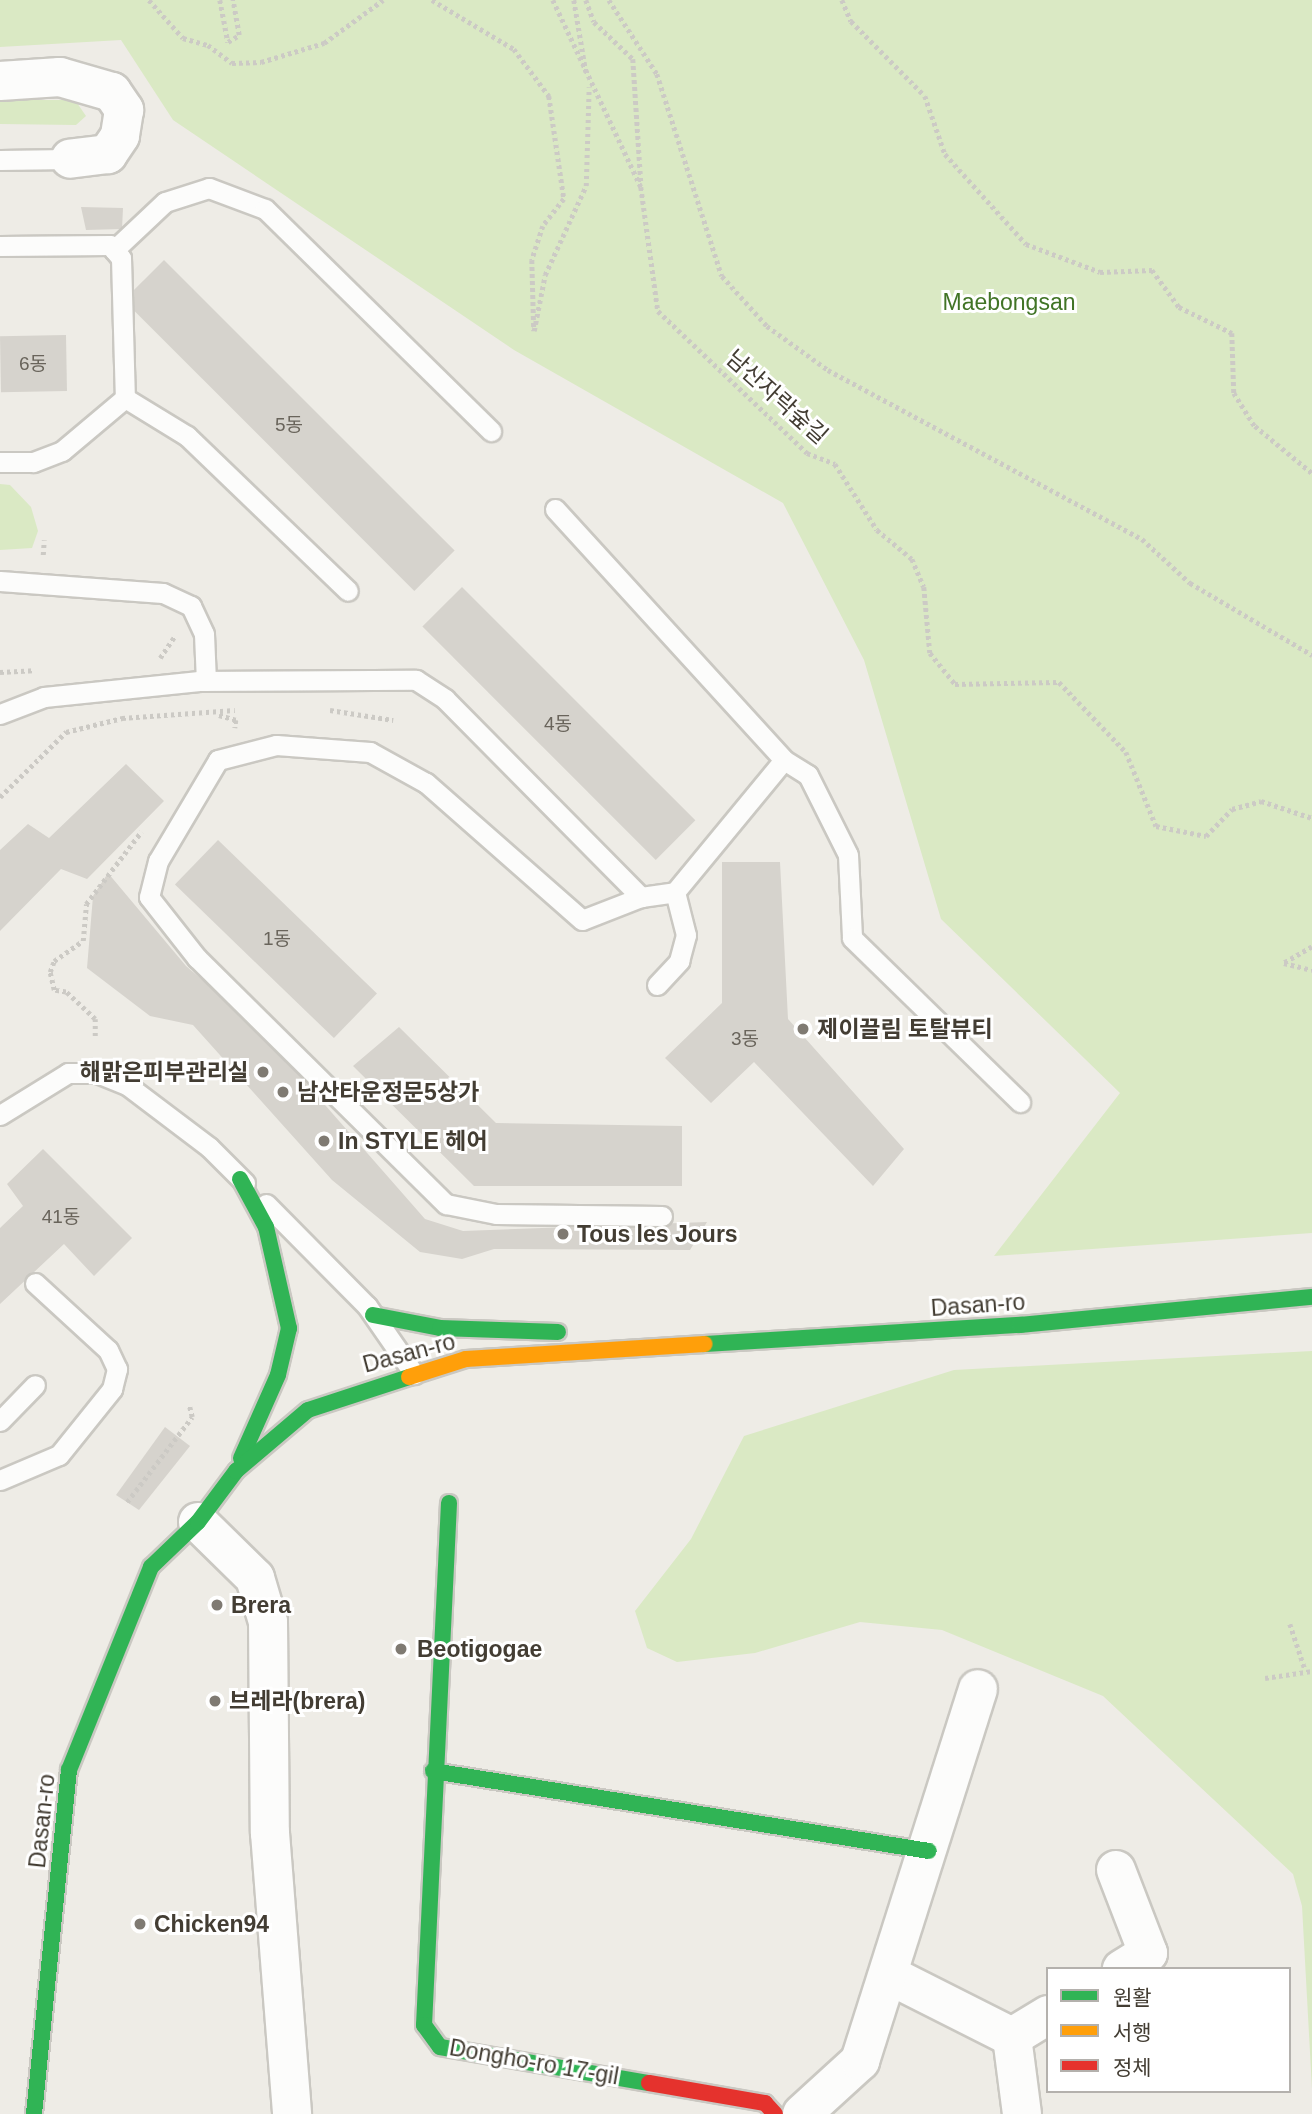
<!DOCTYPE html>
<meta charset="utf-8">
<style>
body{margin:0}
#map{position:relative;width:1312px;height:2114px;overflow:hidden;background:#eeece6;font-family:Arial,"Noto Sans KR",sans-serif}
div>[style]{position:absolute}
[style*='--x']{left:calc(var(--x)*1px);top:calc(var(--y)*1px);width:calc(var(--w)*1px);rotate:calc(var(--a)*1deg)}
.green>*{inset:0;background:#dae9c4}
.building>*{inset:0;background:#d6d3cd;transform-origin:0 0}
.path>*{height:4.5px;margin-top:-2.25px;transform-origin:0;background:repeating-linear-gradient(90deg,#cccac5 0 3.5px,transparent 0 7px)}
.roads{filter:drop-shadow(2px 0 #cac8c2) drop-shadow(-2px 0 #cac8c2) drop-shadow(0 2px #cac8c2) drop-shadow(0 -2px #cac8c2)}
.lane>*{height:19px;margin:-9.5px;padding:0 9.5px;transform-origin:9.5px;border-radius:9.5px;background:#fcfcfb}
.street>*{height:38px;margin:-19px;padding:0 19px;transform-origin:19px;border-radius:19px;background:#fcfcfb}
.fast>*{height:16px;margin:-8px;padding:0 8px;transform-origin:8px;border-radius:8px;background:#30b455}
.slow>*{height:16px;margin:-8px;padding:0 8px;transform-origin:8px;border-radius:8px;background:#ff9f0a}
.jam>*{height:16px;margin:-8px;padding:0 8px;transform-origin:8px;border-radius:8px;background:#e5322d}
.dots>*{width:19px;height:19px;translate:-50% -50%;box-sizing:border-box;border:4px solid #fff;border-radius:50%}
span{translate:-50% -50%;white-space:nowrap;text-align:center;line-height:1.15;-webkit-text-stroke:6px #fff;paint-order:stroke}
.number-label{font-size:19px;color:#69645b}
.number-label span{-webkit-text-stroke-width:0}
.park-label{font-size:23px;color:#417426}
.street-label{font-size:23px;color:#433d33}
.poi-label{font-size:23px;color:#433d33;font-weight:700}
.left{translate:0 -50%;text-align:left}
.right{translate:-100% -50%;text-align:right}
.legend{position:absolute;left:1046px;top:1967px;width:245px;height:126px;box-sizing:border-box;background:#fff;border:2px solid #b4b1ad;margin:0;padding:9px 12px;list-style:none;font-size:21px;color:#433d33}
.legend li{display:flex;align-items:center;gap:14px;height:35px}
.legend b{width:35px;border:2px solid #b4b1ad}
</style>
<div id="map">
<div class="green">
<div style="clip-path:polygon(0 0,1312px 0,1312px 1233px,994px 1256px,1120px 1093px,941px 919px,864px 660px,783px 503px,514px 350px,173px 120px,121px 40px,0 47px)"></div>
<div style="clip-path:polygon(0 100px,75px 100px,86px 116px,76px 125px,0 124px)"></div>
<div style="clip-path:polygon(0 484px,10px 485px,31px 507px,38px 531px,32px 548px,0 550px)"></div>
<div style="clip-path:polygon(1312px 1351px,1312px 2089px,1302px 1906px,1293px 1874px,1103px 1696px,942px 1630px,860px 1622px,755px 1653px,677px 1662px,647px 1648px,635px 1611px,691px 1539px,744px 1436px,954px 1370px)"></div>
</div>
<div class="building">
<div style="clip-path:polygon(81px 207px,123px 208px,122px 229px,86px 230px)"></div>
<div style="left:164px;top:260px;width:411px;height:57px;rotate:45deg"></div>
<div style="left:66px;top:335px;width:56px;height:66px;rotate:89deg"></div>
<div style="left:462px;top:587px;width:330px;height:56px;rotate:45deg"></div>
<div style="clip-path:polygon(126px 764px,164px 801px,87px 879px,61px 869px,0 931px,0 850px,28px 824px,49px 838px)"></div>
<div style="left:218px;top:840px;width:221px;height:62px;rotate:44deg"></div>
<div style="clip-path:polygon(722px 862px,780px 862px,788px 1019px,904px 1149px,873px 1186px,754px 1062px,711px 1103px,665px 1058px,722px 1003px)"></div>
<div style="clip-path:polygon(108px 873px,186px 966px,254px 1024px,425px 1219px,463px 1231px,707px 1222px,690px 1250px,494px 1249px,462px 1259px,420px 1252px,332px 1180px,193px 1025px,150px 1016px,87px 968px,93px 896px)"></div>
<div style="clip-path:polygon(399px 1027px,496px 1123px,682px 1126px,682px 1186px,474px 1186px,353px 1066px)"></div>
<div style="clip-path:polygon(43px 1149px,132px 1238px,94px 1276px,64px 1244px,0 1304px,0 1228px,23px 1206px,7px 1184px)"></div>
<div style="clip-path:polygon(165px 1427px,190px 1446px,139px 1510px,116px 1495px)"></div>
</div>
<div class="path">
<div style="--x:149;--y:0;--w:51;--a:48.2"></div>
<div style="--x:183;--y:38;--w:26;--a:16"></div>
<div style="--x:208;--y:45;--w:30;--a:37"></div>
<div style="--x:232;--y:63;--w:29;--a:-2"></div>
<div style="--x:261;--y:62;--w:66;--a:-16.8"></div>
<div style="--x:324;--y:43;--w:73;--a:-36.1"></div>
<div style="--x:220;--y:0;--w:43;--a:79.2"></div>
<div style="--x:228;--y:42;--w:13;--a:-32"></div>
<div style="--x:239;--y:35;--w:36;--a:-100"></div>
<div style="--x:432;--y:0;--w:96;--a:30.9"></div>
<div style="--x:514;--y:49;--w:59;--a:53.3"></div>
<div style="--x:549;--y:96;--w:104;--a:81.7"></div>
<div style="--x:564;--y:199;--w:34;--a:128"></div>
<div style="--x:543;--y:226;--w:36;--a:108"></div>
<div style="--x:532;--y:260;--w:71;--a:88.4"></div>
<div style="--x:534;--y:331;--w:57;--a:-78.9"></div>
<div style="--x:545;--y:275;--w:98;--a:-65.3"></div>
<div style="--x:586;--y:186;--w:99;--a:-88.3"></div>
<div style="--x:553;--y:0;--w:207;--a:64.8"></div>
<div style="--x:641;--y:187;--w:125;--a:82.2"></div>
<div style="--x:658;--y:311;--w:206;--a:43.6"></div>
<div style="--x:807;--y:453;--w:30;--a:21"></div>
<div style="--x:835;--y:464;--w:78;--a:57.5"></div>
<div style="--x:877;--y:530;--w:45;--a:39.6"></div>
<div style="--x:912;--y:559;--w:30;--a:67"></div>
<div style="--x:924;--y:587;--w:66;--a:84.8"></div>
<div style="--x:930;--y:653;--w:40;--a:51"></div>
<div style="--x:955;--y:684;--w:104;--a:-1.1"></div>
<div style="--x:1059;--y:682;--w:97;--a:46.3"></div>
<div style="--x:1126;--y:752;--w:80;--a:67.9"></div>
<div style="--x:1156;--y:826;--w:51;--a:11.3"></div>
<div style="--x:1206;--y:836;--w:37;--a:-46"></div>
<div style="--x:1232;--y:809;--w:30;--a:-15"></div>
<div style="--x:1261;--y:801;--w:54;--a:18.4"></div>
<div style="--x:574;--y:0;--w:73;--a:80.5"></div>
<div style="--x:586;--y:0;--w:23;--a:70"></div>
<div style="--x:594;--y:22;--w:54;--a:43.5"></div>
<div style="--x:633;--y:59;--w:124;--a:86.3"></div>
<div style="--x:609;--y:0;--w:88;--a:57"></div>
<div style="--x:657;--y:74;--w:212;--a:72.2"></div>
<div style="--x:722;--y:276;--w:67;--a:48"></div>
<div style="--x:767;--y:326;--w:75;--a:35.8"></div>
<div style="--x:828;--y:370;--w:357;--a:28.3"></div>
<div style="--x:1142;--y:539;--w:65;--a:42.5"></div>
<div style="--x:1190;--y:583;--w:142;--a:30.5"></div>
<div style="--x:842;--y:0;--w:23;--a:67"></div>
<div style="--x:851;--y:21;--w:105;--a:45.4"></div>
<div style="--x:925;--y:96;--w:61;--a:71"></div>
<div style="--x:945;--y:154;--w:121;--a:48"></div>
<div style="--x:1026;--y:244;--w:79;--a:20.7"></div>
<div style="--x:1100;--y:272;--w:52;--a:-2.2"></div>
<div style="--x:1152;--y:270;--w:46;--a:53.9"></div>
<div style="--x:1179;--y:307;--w:59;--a:26.1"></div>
<div style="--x:1232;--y:333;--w:60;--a:88.1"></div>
<div style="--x:1234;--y:393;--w:39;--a:58"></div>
<div style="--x:1255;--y:426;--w:74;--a:39.5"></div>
<div style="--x:43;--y:555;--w:15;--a:-86"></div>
<div style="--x:160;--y:658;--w:25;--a:-56"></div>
<div style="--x:0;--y:672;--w:34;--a:-3"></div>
<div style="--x:330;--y:710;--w:64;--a:9"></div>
<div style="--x:219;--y:715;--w:18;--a:16"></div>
<div style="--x:236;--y:720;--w:8;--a:97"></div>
<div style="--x:0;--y:797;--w:93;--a:-44.6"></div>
<div style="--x:66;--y:732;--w:58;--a:-14"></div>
<div style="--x:122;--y:718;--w:113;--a:-4"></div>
<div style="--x:1312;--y:947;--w:32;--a:150"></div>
<div style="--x:1284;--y:963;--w:29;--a:14"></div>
<div style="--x:95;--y:1036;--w:17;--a:-90"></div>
<div style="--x:95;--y:1019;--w:40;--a:-137"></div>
<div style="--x:66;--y:992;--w:12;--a:-171"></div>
<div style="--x:54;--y:990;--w:18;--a:-103"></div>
<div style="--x:50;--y:972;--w:12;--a:-70"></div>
<div style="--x:54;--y:961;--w:35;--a:-35"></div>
<div style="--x:83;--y:941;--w:37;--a:-85"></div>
<div style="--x:86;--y:904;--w:91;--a:-52.6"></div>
<div style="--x:127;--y:1502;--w:107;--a:-52.6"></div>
<div style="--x:192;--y:1417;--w:12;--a:-104"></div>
<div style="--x:1290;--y:1624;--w:47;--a:71.6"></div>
<div style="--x:1265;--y:1678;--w:48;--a:-8.5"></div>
</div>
<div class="roads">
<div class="lane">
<div style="--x:0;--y:160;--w:70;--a:-0.8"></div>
<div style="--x:0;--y:246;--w:110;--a:-0.5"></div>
<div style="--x:110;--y:245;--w:17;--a:50"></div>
<div style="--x:121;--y:258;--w:140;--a:88.4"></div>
<div style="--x:125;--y:398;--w:82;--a:139.9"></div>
<div style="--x:62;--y:451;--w:31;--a:159"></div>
<div style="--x:33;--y:462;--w:33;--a:180"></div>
<div style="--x:114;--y:250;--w:70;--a:-43.3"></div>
<div style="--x:165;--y:202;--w:46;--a:-17.7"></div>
<div style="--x:209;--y:188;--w:60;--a:20.6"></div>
<div style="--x:265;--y:209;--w:317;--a:44.5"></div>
<div style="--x:125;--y:398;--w:73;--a:31.5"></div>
<div style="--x:187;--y:436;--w:223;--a:43.9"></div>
<div style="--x:555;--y:509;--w:340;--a:47.6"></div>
<div style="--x:784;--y:760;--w:28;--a:32"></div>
<div style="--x:808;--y:775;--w:89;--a:63.4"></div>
<div style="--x:848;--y:855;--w:83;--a:87.2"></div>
<div style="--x:852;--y:938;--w:235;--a:44.3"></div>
<div style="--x:0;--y:581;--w:163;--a:4.2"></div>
<div style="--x:163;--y:593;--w:31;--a:25"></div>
<div style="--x:191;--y:606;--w:31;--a:65"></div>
<div style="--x:204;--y:634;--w:47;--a:87.6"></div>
<div style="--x:0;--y:714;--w:47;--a:-21.1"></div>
<div style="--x:44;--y:697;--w:156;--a:-5.9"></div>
<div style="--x:199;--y:681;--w:217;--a:-0.3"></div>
<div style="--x:416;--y:680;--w:35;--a:33"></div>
<div style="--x:445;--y:699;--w:279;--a:45.3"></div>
<div style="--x:641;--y:897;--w:63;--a:158.7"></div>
<div style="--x:582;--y:920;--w:208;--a:-138.7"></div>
<div style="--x:426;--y:783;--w:64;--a:-151"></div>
<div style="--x:370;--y:752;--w:94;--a:-175.7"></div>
<div style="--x:276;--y:745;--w:60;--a:165.5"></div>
<div style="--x:218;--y:760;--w:117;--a:120.7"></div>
<div style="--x:158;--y:861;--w:37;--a:104"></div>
<div style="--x:149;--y:897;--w:78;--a:51.8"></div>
<div style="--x:197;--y:958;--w:350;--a:44.7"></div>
<div style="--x:446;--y:1204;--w:51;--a:11.3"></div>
<div style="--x:496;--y:1214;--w:166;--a:0.7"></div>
<div style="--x:641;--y:897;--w:34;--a:-8"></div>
<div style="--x:675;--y:892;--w:171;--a:-50.5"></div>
<div style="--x:657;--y:985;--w:33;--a:-47"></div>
<div style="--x:679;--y:961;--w:27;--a:-75"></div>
<div style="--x:686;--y:935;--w:44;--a:-104.3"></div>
<div style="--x:0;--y:1115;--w:80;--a:-31.7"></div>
<div style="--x:68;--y:1073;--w:29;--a:0"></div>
<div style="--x:97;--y:1073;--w:32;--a:22"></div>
<div style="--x:127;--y:1085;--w:103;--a:37.1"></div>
<div style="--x:209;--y:1147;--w:51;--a:45"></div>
<div style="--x:266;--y:1204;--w:144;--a:45.3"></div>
<div style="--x:367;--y:1306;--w:83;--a:55.3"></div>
<div style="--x:0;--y:1421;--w:50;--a:-45.8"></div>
<div style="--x:0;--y:1480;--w:64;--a:-23"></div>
<div style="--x:59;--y:1455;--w:85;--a:-51.2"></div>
<div style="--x:112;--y:1389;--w:21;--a:-76"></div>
<div style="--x:117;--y:1369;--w:21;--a:-115"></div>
<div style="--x:108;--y:1350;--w:99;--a:-137.5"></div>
</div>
<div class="street">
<div style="--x:0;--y:81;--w:60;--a:-3.8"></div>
<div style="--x:60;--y:77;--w:54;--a:16.1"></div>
<div style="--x:112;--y:92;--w:22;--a:56"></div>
<div style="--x:124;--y:110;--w:26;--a:99"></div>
<div style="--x:120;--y:136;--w:22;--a:124"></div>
<div style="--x:108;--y:154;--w:38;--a:173"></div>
<div style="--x:198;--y:1522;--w:80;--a:44.5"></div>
<div style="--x:255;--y:1578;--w:46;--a:73.5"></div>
<div style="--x:268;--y:1622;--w:211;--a:89.5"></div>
<div style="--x:270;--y:1833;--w:282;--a:85.5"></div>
<div style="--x:1116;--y:1870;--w:89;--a:68.9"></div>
<div style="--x:1148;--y:1953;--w:31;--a:148"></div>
<div style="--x:891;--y:1976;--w:136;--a:26.8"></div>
<div style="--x:1012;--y:2037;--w:78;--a:82.6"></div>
<div style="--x:1012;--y:2037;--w:42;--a:-31.4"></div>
<div style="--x:802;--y:2114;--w:79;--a:-42.4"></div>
<div style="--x:860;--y:2061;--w:390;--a:-72.4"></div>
</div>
<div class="fast">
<div style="--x:240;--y:1179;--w:55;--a:61.6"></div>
<div style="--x:266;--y:1227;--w:104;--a:77.2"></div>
<div style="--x:289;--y:1328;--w:48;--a:103.2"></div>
<div style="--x:278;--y:1375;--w:91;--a:114"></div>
<div style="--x:373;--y:1315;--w:68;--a:11"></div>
<div style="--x:440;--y:1328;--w:118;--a:1.9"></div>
<div style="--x:705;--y:1344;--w:316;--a:-3.5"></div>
<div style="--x:1020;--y:1325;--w:293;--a:-5.5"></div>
<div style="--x:449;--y:1503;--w:523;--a:92.74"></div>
<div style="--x:424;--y:2025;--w:27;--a:54"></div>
<div style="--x:440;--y:2047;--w:212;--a:9.8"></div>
<div style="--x:433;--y:1771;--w:502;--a:9.16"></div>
<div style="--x:34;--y:2114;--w:346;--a:-84.2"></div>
<div style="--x:69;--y:1770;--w:219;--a:-68"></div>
<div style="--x:151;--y:1567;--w:65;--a:-43.8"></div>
<div style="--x:198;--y:1522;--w:64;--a:-53.3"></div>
<div style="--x:236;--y:1471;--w:94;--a:-40.3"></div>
<div style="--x:308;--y:1410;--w:106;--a:-18.1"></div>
</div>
<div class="slow">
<div style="--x:409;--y:1377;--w:60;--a:-17.5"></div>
<div style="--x:466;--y:1359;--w:239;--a:-3.6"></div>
</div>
<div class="jam">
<div style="--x:649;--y:2083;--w:118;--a:9.8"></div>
<div style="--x:765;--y:2103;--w:15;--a:48"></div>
</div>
</div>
<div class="dots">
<div style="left:803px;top:1029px;background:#7f7a72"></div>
<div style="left:263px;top:1072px;background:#7f7a72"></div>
<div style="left:283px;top:1092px;background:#7f7a72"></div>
<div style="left:324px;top:1141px;background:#7f7a72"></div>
<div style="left:563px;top:1234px;background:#7f7a72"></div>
<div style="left:217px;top:1605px;background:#7f7a72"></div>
<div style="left:401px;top:1649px;background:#7f7a72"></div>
<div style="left:215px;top:1701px;background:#7f7a72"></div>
<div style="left:140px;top:1924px;background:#7f7a72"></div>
</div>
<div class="number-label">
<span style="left:33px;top:364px">6동</span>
<span style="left:289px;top:425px">5동</span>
<span style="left:558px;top:724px">4동</span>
<span style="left:277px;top:939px">1동</span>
<span style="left:745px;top:1039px">3동</span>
<span style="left:61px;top:1217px">41동</span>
</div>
<div class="park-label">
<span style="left:1009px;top:302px">Maebongsan</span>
</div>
<div class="street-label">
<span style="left:777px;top:397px;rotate:42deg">남산자락숲길</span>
<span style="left:978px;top:1305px;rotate:-4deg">Dasan-ro</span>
<span style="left:409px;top:1353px;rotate:-15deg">Dasan-ro</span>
<span style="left:42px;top:1821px;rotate:-84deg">Dasan-ro</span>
<span style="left:534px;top:2062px;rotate:10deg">Dongho-ro 17-gil</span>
</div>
<div class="poi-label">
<span class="left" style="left:817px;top:1029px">제이끌림 토탈뷰티</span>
<span class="right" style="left:249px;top:1072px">해맑은피부관리실</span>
<span class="left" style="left:297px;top:1092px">남산타운정문5상가</span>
<span class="left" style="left:338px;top:1141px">In STYLE 헤어</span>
<span class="left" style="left:577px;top:1234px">Tous les Jours</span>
<span class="left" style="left:231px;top:1605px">Brera</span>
<span class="left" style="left:417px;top:1649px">Beotigogae</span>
<span class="left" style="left:229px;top:1701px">브레라(brera)</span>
<span class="left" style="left:154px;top:1924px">Chicken94</span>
</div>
<ul class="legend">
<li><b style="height:9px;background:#30b455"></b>원활</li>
<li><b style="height:9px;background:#ff9f0a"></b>서행</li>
<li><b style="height:9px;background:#e5322d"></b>정체</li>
</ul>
</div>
